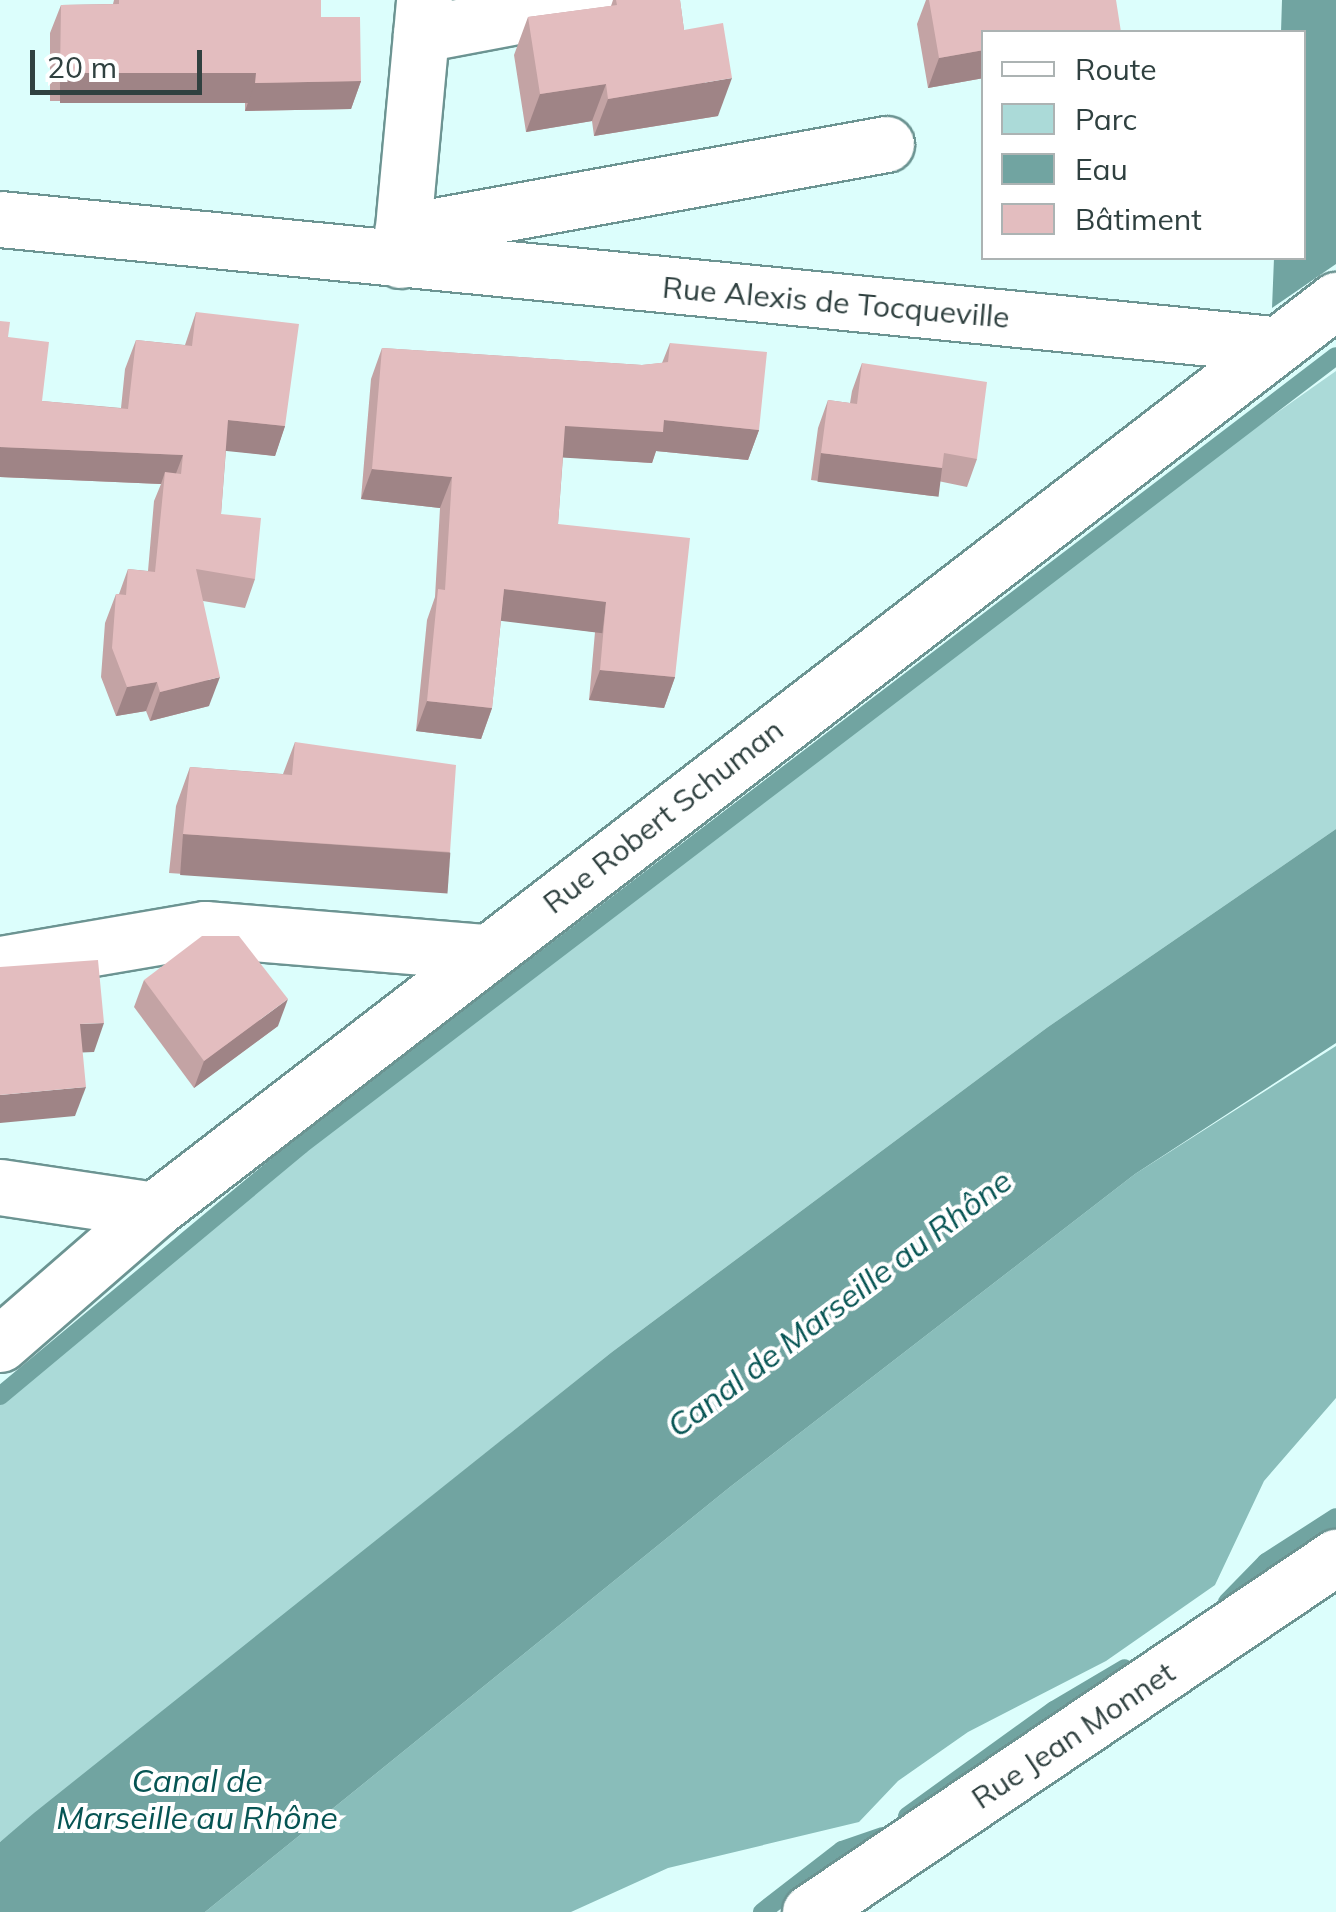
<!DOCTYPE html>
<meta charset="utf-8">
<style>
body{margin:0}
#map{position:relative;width:1336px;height:1912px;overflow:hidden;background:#dcfefc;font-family:Mulish,sans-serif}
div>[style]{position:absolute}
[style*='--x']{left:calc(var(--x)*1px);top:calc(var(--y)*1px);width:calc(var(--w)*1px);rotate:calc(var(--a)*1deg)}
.green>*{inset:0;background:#abdad8}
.forest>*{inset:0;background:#89bdba}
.water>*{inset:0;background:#71a4a1}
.stream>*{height:18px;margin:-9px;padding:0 9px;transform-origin:9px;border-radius:9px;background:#71a4a1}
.roads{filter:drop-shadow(2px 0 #6c9492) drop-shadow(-2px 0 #6c9492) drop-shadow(0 2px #6c9492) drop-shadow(0 -2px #6c9492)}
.minor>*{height:55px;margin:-27.5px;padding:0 27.5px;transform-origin:27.5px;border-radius:27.5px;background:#fff}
.wall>*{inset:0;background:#c3a3a4}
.shaded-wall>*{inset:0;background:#9f8486;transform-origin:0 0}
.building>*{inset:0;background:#e3bdbf}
span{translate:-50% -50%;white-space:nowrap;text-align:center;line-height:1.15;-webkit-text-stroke:8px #fff;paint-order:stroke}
.street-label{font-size:30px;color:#304140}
.water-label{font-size:32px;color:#065453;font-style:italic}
.legend{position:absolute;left:981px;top:30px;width:325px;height:230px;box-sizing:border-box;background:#fff;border:2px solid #acb3b3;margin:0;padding:12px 18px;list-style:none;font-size:30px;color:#304140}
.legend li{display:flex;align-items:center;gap:20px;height:50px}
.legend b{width:50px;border:2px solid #acb3b3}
.scale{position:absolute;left:30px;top:50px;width:172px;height:45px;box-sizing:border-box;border:5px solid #304140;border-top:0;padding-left:12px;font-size:30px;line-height:35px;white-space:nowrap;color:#304140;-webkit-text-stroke:8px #fff;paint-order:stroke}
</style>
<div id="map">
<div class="green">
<div style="clip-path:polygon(1336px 371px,1336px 829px,1048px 1027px,612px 1352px,0 1842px,0 1398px,169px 1250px,1207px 462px)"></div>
</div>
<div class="forest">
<div style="clip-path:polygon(1336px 1046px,1336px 1398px,1264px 1481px,1215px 1585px,1106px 1661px,968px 1732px,898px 1781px,859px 1822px,668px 1868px,571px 1912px,205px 1912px,730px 1487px,1135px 1174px)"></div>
</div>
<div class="water">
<div style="clip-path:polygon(1282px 0,1336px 0,1336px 264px,1272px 308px,1274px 258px,1304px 258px,1304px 32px,1281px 32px)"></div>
<div style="clip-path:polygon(1336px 829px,1336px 1043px,1135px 1174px,730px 1487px,205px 1912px,0 1912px,0 1842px,34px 1813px,612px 1352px,1048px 1027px)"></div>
</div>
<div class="stream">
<div style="--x:0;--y:1396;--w:392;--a:-39.8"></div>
<div style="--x:301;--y:1145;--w:1301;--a:-37.32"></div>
<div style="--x:1227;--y:1602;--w:56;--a:-45.7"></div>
<div style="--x:1266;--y:1562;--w:83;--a:-32.7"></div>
<div style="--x:907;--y:1816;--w:181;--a:-35.8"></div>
<div style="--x:1054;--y:1710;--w:82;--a:-30.6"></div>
<div style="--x:762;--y:1912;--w:101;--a:-37.8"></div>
<div style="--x:842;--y:1850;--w:43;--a:-18.9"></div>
</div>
<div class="roads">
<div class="minor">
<div style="--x:421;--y:34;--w:183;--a:-10.7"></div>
<div style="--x:0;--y:219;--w:1278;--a:5.61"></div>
<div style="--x:402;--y:232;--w:492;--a:-10.3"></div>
<div style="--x:400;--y:260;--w:261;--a:-84.7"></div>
<div style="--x:0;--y:964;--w:208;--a:-9.7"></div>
<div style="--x:205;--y:929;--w:283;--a:4.7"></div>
<div style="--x:0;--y:1187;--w:156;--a:8.5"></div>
<div style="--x:0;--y:1344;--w:204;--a:-41"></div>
<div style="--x:154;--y:1210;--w:1492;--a:-37.59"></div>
<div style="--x:810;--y:1912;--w:635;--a:-34.02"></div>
</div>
</div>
<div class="wall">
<div style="clip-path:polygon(114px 0,321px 0,321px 17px,361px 81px,351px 109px,245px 111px,245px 101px,50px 101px,50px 33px,61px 5px,113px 4px)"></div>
<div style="clip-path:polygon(613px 0,680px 0,684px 30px,718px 116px,594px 136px,592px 121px,526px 132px,514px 55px,528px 17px,611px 6px)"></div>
<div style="clip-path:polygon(926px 0,1116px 0,984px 32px,984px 78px,928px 88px,917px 24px)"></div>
<div style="clip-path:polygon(196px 312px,285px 426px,275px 456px,226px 450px,221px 514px,255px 579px,245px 608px,203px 601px,209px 706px,150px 721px,146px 711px,116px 716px,101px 677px,105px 623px,116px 594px,119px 594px,128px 569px,148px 571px,154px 501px,161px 484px,0 477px,8px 337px,42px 401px,121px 408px,125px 369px,136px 340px,185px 345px)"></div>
<div style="clip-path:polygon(670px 343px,759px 430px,748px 460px,656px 451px,652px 463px,563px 457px,558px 524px,675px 677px,664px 708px,589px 700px,595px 632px,501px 620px,492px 708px,481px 739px,416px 731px,427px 620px,435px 597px,440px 508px,361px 499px,371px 379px,382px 348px,642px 365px,662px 363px)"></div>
<div style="clip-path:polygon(862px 363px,977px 459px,967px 487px,938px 481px,932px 496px,811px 480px,818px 428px,828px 400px,850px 403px,852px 391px)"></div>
<div style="clip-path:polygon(295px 742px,450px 852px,436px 891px,169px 873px,176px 806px,190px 767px,283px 774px)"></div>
<div style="clip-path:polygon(144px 980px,278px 1026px,194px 1088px,134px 1007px)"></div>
</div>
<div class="shaded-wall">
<div style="clip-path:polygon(984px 50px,984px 78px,928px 88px,939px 58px)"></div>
<div style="left:60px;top:73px;width:196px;height:30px"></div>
<div style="clip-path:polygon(732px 78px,718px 116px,594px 136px,608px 99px)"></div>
<div style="clip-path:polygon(361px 81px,351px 109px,245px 111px,255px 83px)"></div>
<div style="clip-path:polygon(606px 84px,592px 121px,526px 132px,540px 94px)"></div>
<div style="clip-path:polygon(228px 420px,285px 426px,275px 456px,217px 450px)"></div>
<div style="clip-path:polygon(664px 420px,759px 430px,748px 460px,656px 451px,652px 463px,554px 457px,565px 426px)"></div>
<div style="clip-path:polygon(0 447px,183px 455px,172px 484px,165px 472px,161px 484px,0 477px)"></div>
<div style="left:821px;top:453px;width:122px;height:29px;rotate:7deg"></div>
<div style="clip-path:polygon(372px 469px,452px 477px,440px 508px,361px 499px)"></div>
<div style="left:504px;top:589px;width:103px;height:32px;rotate:7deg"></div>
<div style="clip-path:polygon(600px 670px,675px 677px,664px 708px,589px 700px)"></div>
<div style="clip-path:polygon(220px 677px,209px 706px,150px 721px,160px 692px)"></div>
<div style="clip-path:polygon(157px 682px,146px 711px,116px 716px,127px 687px)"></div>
<div style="clip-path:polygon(427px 701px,492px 708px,481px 739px,416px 731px)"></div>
<div style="left:183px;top:834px;width:268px;height:41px;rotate:4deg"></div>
<div style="clip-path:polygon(288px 999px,278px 1026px,194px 1088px,204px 1061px)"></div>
<div style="clip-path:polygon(104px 1023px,94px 1052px,69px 1053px,80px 1024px)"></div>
<div style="clip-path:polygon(86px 1087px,75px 1116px,0 1123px,0 1095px)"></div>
</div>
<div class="building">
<div style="clip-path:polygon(119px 0,321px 0,321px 17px,360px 17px,361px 81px,255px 83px,256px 73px,60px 73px,61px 5px,119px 4px)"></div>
<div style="clip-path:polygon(616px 0,680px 0,684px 30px,723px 23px,732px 78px,608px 99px,606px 84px,540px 94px,528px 17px,617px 5px)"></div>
<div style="clip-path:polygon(929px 0,1116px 0,1121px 32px,984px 32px,984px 50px,939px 58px)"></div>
<div style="clip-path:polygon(196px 312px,299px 324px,285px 426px,228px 420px,221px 514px,261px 518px,255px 579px,196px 569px,220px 677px,160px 692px,157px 682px,127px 687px,112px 648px,116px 594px,126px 595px,128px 569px,155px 572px,165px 472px,181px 474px,183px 455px,0 447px,0 321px,10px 322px,8px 337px,49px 342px,42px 401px,128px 409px,136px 340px,192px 346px)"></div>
<div style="clip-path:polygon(670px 343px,767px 352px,759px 430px,664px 420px,663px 432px,565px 426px,558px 524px,690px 538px,675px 677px,600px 670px,606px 602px,504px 589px,492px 708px,427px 701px,438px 589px,445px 590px,452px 477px,372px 469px,382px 348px,642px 365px,668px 362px)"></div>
<div style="clip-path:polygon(862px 363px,987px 382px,977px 459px,944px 453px,942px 468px,821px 453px,828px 400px,857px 404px)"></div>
<div style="clip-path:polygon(295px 742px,456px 765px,450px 852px,183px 834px,190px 767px,292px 775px)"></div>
<div style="clip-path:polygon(202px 936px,239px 936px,288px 999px,204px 1061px,144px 980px)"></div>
<div style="clip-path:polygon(98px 960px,104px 1023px,80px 1024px,86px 1087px,0 1095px,0 967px)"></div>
</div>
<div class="street-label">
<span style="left:836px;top:302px;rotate:5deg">Rue Alexis de Tocqueville</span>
<span style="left:663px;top:816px;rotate:-38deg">Rue Robert Schuman</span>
<span style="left:1073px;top:1735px;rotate:-34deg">Rue Jean Monnet</span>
</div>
<div class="water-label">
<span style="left:839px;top:1303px;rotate:-37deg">Canal de Marseille au Rhône</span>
<span style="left:197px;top:1799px">Canal de<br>Marseille au Rhône</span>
</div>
<ul class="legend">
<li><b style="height:12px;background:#fff"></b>Route</li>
<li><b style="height:28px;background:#abdad8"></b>Parc</li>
<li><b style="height:28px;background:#71a4a1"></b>Eau</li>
<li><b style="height:28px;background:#e3bdbf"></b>Bâtiment</li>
</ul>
<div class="scale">20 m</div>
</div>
